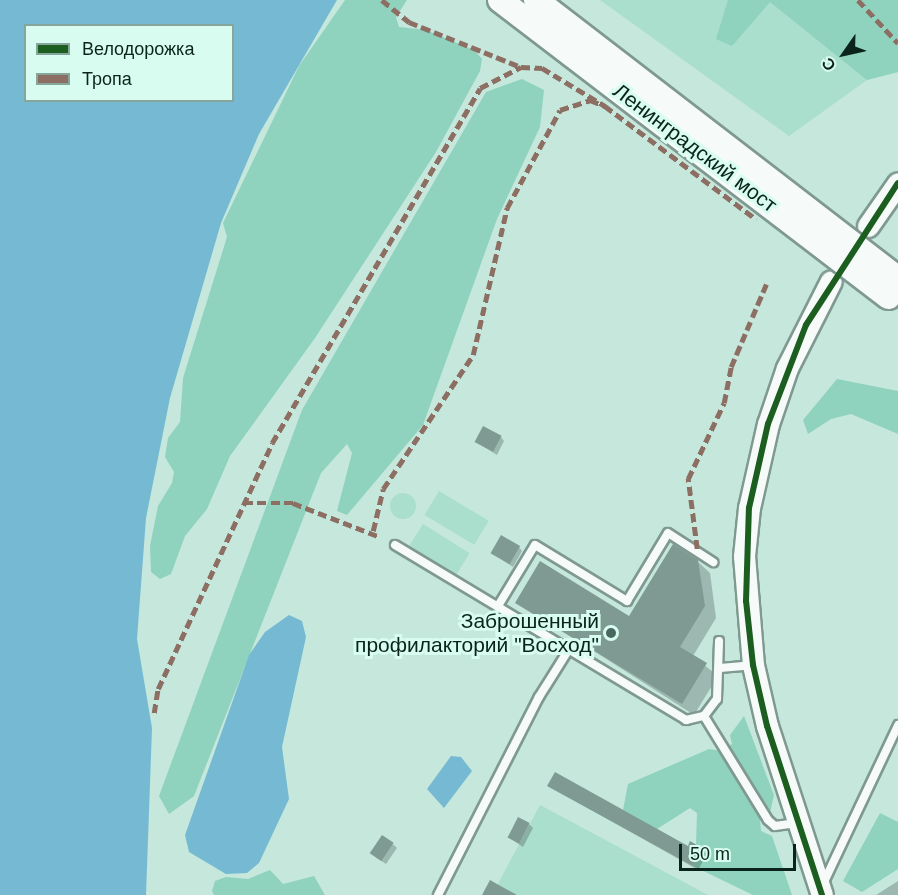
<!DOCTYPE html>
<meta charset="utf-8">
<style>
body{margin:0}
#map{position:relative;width:898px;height:895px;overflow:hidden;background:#c5e7dc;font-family:Helvetica,sans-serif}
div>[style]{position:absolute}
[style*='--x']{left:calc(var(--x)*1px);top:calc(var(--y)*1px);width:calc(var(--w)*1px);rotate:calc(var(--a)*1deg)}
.green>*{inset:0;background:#aadecd;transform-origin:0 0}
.round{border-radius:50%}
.forest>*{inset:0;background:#8fd2be}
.water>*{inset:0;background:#75bad2}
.shadow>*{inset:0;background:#0003}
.building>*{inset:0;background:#7f9a92;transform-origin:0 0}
.roads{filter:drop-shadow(2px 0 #7f9991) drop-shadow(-2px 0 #7f9991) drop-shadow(0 2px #7f9991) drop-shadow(0 -2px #7f9991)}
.lane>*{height:8px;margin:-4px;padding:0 4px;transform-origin:4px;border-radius:4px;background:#f6fbfa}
.secondary>*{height:21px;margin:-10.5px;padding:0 10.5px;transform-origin:10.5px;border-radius:10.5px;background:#f6fbfa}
.bridges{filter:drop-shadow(2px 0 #7f9991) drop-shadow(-2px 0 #7f9991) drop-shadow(0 2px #7f9991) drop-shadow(0 -2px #7f9991)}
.primary-bridge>*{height:24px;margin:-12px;padding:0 12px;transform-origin:12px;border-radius:12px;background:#f6fbfa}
.quiet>*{height:4.5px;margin-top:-2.25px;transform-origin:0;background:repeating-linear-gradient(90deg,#8d6e63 0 9px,transparent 0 13.5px)}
.cycleway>*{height:6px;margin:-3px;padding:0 3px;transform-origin:3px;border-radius:3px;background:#1b5e20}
.dots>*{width:16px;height:16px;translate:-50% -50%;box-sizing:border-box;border:3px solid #d8fdf0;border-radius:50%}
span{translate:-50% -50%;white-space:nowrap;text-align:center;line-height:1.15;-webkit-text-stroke:6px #d8fdf0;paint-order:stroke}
.street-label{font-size:21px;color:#0a241c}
.poi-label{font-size:21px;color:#0a241c}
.right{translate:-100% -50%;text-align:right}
.legend{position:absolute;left:24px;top:24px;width:210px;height:78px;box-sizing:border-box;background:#d8fdf0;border:2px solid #86a69b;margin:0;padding:8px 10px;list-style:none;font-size:18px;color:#0a241c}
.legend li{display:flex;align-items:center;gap:12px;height:30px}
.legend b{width:30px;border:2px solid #86a69b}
.north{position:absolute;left:814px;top:24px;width:60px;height:60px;-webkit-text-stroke:4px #d8fdf0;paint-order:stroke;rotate:236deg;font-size:16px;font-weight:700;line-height:24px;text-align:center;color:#0a241c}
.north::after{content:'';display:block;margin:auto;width:21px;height:27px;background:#0a241c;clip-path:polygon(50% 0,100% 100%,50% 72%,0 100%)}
.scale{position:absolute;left:679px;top:844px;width:117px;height:27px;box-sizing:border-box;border:3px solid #0a241c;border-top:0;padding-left:8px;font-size:18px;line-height:21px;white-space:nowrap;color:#0a241c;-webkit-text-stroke:4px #d8fdf0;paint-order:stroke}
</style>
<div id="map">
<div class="green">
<div style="clip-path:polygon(600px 0,898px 0,898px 72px,867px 80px,789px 136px)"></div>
<div style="left:439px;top:491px;width:58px;height:28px;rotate:31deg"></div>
<div class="round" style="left:390px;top:493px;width:26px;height:26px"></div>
<div style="left:423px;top:524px;width:55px;height:26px;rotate:32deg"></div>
<div style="clip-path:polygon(540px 805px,708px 895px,492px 895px)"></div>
</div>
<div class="forest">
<div style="clip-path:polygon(345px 0,407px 0,396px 17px,399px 27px,426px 30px,474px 50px,482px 59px,480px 71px,436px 152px,315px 338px,230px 456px,207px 509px,185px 536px,171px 574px,160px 579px,151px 572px,150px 546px,158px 506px,172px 483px,174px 472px,165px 457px,168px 438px,180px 422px,183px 378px,227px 237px,223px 223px,299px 66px)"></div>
<div style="clip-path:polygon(728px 0,898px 0,898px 72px,867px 80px,770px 2px,732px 46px,716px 39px)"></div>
<div style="clip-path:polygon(522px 79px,544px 90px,540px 127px,497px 219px,423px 425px,347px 515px,337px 511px,352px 453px,347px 444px,321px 473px,194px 796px,169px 814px,159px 796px,302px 410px,486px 92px)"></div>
<div style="clip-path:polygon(837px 379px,898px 391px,898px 434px,851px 414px,831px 419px,808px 434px,803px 420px)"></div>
<div style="clip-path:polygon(744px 716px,774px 795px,769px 817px,760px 819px,761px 831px,772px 836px,792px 895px,753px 895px,693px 866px,702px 848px,696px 844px,697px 813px,690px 808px,657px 829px,623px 810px,628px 784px,709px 749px,721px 751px,732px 744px,730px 735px)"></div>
<div style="clip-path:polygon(880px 813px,898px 822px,898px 869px,862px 892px,843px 881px)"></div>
<div style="clip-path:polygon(270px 870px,283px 884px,314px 876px,325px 895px,214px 895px,212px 891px,215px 881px,226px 877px,248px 879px)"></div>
</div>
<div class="water">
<div style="clip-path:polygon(evenodd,0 0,337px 0,259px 134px,221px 223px,170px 398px,146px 518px,137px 639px,152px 728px,146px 895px,0 895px,0 0,26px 26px,232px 26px,232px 100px,26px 100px,26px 26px)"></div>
<div style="clip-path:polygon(289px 615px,302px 621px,306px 637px,282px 747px,289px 799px,259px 863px,247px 873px,226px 874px,189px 852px,185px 835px,249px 655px,265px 632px)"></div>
<div style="clip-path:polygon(451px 756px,461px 757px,472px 771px,444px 808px,427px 789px)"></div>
</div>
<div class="shadow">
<div style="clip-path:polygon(501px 437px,504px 441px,497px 455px,476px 442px)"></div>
<div style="clip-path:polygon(519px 547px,522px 551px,513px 567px,492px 553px)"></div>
<div style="clip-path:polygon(697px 561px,710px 573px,716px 618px,693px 656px,718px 676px,694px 715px,517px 602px,630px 618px)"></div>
<div style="clip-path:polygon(549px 786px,688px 848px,691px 843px,707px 854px,698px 870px)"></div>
<div style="clip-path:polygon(529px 824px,533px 828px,523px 847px,508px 837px)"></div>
<div style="clip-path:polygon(393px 844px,397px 848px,386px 864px,375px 857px)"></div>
<div style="clip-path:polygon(898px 881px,898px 895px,876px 895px)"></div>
</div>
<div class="building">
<div style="left:483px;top:426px;width:21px;height:18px;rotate:28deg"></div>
<div style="left:501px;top:535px;width:22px;height:21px;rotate:30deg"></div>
<div style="clip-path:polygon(673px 544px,698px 560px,705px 606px,680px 647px,707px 663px,682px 704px,515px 603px,540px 561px,629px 616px)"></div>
<div style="clip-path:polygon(555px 772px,688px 846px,690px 841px,702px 848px,693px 866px,547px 786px)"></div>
<div style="left:518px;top:817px;width:13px;height:23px;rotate:27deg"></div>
<div style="left:382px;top:835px;width:14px;height:22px;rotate:34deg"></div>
<div style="clip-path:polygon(490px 880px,497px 884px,517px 895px,482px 895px)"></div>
</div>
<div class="roads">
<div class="lane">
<div style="--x:395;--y:545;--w:340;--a:31"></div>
<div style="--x:686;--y:720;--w:18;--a:-13"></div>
<div style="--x:704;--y:716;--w:21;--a:-53"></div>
<div style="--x:717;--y:699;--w:58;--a:-88"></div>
<div style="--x:498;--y:606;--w:71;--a:-58.8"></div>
<div style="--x:535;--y:545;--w:108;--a:31.3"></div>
<div style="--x:627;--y:601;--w:79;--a:-58.9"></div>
<div style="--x:668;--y:533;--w:54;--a:32.8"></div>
<div style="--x:720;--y:668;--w:32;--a:-5"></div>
<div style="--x:704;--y:716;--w:122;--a:58.4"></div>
<div style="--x:768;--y:820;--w:9;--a:41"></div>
<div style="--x:775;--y:826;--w:22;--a:-8"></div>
<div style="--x:823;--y:884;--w:176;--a:-64.7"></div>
<div style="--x:438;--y:895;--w:222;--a:-63"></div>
<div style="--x:539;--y:697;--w:57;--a:-58"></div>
</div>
<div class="secondary">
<div style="--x:868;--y:226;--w:52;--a:-55.1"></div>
<div style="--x:822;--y:895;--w:178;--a:-108"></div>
<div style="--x:767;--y:726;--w:63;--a:-102.9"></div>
<div style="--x:753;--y:665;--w:109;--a:-94.7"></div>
<div style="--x:744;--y:556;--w:48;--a:-84.1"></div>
<div style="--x:749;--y:508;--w:86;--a:-77.3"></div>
<div style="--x:768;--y:424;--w:59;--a:-71.3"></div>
<div style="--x:787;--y:368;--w:97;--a:-63.2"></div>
</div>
</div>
<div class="bridges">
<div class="primary-bridge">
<div style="--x:500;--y:0;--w:489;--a:37.4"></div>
<div style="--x:536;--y:0;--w:457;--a:37.6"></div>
</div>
</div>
<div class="quiet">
<div style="--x:382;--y:0;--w:35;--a:39"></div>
<div style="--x:409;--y:22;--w:121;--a:21.9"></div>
<div style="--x:858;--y:0;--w:59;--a:47.1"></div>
<div style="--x:244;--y:503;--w:49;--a:0"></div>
<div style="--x:293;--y:503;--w:93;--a:21.3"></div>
<div style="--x:373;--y:531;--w:43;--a:-76.6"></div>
<div style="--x:383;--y:489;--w:161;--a:-56.1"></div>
<div style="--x:473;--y:355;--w:151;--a:-77"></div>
<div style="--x:507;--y:208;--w:111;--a:-61.6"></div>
<div style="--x:560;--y:110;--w:32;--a:-18"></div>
<div style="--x:590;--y:100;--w:16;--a:22"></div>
<div style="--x:605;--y:106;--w:189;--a:36.8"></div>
<div style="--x:697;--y:549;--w:71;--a:-97.3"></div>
<div style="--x:688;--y:479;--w:84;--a:-64.7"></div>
<div style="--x:724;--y:403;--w:37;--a:-79"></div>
<div style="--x:731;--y:367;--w:92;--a:-67"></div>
<div style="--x:154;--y:713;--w:24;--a:-81"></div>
<div style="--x:158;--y:689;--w:271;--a:-65.1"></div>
<div style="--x:272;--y:443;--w:411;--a:-59.6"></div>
<div style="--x:480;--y:88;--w:46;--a:-27.1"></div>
<div style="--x:521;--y:67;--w:21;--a:3"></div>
<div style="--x:542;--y:68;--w:74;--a:31.1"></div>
</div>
<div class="cycleway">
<div style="--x:822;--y:895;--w:178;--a:-108"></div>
<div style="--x:767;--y:726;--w:63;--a:-102.9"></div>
<div style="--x:753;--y:665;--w:64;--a:-96.2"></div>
<div style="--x:746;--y:601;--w:93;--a:-88.2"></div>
<div style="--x:749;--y:508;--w:86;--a:-77.3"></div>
<div style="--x:768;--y:424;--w:106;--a:-69"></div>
<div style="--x:806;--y:325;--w:169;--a:-57.1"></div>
</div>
<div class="dots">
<div style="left:611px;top:633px;background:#4b685f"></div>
</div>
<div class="street-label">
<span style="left:695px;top:148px;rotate:37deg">Ленинградский мост</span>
</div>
<div class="poi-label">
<span class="right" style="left:599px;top:633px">Заброшенный<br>профилакторий "Восход"</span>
</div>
<ul class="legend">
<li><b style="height:8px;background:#1b5e20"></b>Велодорожка</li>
<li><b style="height:8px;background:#8d6e63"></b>Тропа</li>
</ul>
<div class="north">С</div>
<div class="scale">50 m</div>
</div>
